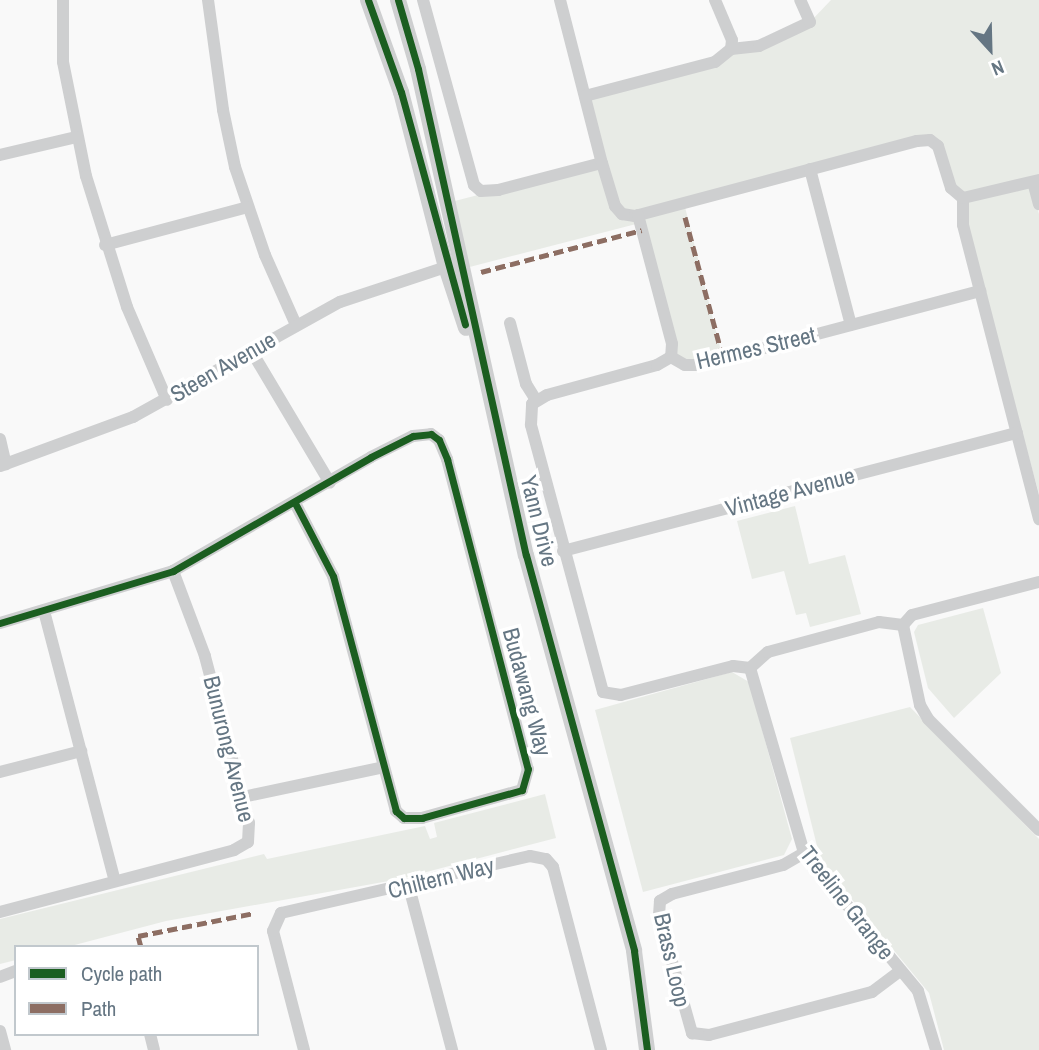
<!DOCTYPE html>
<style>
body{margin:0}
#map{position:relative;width:1039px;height:1050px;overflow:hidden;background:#f9f9f9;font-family:"Archivo Narrow",sans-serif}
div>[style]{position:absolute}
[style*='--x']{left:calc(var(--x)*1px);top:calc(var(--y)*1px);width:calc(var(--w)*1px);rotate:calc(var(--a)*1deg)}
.green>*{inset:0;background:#e8ebe6}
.minor>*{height:12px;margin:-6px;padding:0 6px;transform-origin:6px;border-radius:6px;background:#cecfd0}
.tertiary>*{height:16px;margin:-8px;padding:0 8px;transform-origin:8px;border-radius:8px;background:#cecfd0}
.quiet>*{height:5px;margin-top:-2.5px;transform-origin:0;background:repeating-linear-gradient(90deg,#8d6e63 0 10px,transparent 0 15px)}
.cycleway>*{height:7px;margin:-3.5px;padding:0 3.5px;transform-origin:3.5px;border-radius:3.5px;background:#1b5e20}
span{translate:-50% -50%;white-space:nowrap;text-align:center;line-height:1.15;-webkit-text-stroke:7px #fff;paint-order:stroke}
.street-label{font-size:23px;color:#657683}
.legend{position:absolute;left:14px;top:945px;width:245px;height:91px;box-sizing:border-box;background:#fff;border:2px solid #c1c8cd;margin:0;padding:9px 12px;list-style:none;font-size:21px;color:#657683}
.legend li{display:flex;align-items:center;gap:14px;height:35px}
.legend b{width:35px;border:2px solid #c1c8cd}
.north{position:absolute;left:955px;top:14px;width:70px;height:70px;-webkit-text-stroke:5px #fff;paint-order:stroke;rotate:158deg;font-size:19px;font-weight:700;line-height:28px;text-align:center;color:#657683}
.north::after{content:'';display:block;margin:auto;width:24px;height:32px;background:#657683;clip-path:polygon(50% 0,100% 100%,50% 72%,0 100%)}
</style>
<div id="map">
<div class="green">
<div style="clip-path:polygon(831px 0,1039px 0,1039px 180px,963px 198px,930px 140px,684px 203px,723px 359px,700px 365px,671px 357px,640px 223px,462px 269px,447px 203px,601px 163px,585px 96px,749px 48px,810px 22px)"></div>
<div style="clip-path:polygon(1031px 185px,1039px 214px,1039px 494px,963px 218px,965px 200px)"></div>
<div style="clip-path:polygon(795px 506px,809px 564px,845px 555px,861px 614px,810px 627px,806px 613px,796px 615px,784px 571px,752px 579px,737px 521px)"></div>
<div style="clip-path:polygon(983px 608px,1001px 673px,954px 718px,928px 688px,914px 632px,918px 625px)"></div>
<div style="clip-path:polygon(732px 672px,749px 682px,792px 839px,784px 855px,643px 892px,595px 710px)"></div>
<div style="clip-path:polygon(910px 707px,1039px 839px,1039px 1050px,944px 1050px,929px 993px,821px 862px,790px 738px)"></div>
<div style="clip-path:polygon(545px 794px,556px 838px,400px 879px,166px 921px,67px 947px,16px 947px,16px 960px,0 964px,0 919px,264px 854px,267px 859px,425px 826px,430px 839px,437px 837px,434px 823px)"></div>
</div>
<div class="minor">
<div style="--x:63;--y:0;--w:62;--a:90"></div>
<div style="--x:63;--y:62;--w:116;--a:78.6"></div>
<div style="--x:86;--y:176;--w:137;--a:72.6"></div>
<div style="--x:127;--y:307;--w:101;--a:66.7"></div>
<div style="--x:208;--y:0;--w:111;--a:82.2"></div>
<div style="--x:223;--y:110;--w:58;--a:78.1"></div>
<div style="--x:235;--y:167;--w:93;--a:71.2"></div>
<div style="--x:265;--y:255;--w:77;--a:66.1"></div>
<div style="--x:423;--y:0;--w:192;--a:74.6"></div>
<div style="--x:474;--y:185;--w:9;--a:41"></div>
<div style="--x:481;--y:191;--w:17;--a:-3"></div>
<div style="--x:498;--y:190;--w:107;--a:-14.6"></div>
<div style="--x:560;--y:0;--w:168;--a:75.6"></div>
<div style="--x:602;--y:163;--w:45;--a:73.2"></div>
<div style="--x:615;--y:206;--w:11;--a:49"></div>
<div style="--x:622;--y:214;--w:13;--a:9"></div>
<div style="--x:635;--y:216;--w:292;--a:-14.9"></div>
<div style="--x:917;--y:141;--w:13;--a:-4"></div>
<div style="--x:930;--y:140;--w:10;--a:37"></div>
<div style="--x:938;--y:146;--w:44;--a:72.8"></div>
<div style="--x:951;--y:188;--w:16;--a:40"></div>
<div style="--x:963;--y:198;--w:27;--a:90"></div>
<div style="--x:963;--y:225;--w:304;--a:75.5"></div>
<div style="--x:715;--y:0;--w:43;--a:67"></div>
<div style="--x:732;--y:40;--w:9;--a:96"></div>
<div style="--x:585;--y:96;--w:134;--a:-14.7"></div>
<div style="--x:715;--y:62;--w:21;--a:-39"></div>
<div style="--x:731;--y:49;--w:28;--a:-6"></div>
<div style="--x:759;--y:46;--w:56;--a:-25.2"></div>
<div style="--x:810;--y:22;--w:24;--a:-114"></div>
<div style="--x:0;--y:155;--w:79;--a:-13.2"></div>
<div style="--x:810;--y:169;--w:161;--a:75.3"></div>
<div style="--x:1033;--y:182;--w:23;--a:75"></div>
<div style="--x:963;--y:198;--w:78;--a:-13.3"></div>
<div style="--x:638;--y:215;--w:133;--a:75.2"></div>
<div style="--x:672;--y:344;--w:13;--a:94"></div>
<div style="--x:105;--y:245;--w:148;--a:-14.9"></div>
<div style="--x:510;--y:323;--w:63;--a:75.3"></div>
<div style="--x:526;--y:384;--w:19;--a:58"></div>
<div style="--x:252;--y:352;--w:152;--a:59.2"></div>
<div style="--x:0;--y:439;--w:26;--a:77"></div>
<div style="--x:0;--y:466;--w:142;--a:-20.2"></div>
<div style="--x:133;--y:417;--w:237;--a:-29.1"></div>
<div style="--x:340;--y:302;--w:112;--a:-18.3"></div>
<div style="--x:563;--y:551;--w:469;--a:-14.6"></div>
<div style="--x:44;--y:611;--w:279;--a:75.3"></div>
<div style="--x:0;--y:623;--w:181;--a:-16.7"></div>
<div style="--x:173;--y:571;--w:228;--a:-29.9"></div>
<div style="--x:371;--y:457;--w:47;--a:-26.6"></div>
<div style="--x:413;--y:436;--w:18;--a:-6"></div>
<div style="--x:431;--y:434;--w:10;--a:37"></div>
<div style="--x:439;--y:440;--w:21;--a:67"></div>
<div style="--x:447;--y:459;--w:320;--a:75.4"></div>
<div style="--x:528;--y:769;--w:22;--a:106"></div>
<div style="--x:522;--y:790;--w:104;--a:164.4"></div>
<div style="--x:422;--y:818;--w:18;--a:180"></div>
<div style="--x:404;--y:818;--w:11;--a:-139"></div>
<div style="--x:396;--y:811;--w:243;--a:-105"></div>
<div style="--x:333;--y:576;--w:82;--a:-117.5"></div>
<div style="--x:903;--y:625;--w:82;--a:78"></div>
<div style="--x:920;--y:705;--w:16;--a:60"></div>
<div style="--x:928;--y:719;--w:157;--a:45"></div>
<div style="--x:750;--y:668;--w:17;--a:-173"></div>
<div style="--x:733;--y:666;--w:116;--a:165.5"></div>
<div style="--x:621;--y:695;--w:18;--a:-171"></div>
<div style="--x:603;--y:692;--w:277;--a:-105.1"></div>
<div style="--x:531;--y:425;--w:21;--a:-87"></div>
<div style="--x:532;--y:404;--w:17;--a:-31"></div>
<div style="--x:547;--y:395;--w:114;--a:-15.3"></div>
<div style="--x:657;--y:365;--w:16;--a:-30"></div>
<div style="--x:671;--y:357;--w:16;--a:30"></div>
<div style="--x:685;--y:365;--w:15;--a:0"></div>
<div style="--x:700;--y:365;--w:290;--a:-14.8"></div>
<div style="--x:750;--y:668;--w:193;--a:73.7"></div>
<div style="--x:804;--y:853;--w:179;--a:50.4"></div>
<div style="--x:918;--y:991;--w:62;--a:73"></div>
<div style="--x:750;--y:668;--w:24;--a:-42"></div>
<div style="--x:768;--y:652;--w:115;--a:-15.1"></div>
<div style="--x:879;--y:622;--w:24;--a:7"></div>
<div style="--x:903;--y:625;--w:13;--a:-48"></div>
<div style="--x:912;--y:615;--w:131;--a:-14.6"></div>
<div style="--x:0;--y:772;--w:84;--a:-14.5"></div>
<div style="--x:243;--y:797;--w:144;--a:-12"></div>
<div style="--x:804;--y:853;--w:24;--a:150"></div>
<div style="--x:783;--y:865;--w:115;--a:165.4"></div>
<div style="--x:672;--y:894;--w:14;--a:150"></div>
<div style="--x:660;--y:901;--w:14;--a:94"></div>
<div style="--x:659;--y:915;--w:123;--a:74.4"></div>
<div style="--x:692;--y:1033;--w:17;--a:7"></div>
<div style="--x:709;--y:1035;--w:169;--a:-14.8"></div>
<div style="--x:872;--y:992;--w:35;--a:-37"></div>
<div style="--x:409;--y:887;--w:169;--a:75.2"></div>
<div style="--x:0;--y:912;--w:242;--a:-14.8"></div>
<div style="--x:234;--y:850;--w:16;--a:-30"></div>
<div style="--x:248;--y:842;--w:19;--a:-87"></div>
<div style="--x:249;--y:823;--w:173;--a:-104.8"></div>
<div style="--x:205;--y:656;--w:91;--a:-110.6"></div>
<div style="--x:0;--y:977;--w:17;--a:-21"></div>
<div style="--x:0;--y:1031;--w:20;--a:75"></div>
<div style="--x:150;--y:1034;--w:16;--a:76"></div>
<div style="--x:304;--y:1050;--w:123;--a:-104.6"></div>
<div style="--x:273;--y:931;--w:20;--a:-66"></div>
<div style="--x:281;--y:913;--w:255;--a:-12.9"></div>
<div style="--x:530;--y:856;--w:16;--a:11"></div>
<div style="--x:546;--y:859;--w:11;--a:49"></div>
<div style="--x:553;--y:867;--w:189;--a:75.3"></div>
</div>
<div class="tertiary">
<div style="--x:368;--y:0;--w:98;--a:70.3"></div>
<div style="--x:401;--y:92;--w:181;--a:75.6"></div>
<div style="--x:446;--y:267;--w:64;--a:71.8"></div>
<div style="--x:398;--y:0;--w:72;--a:73.8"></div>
<div style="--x:418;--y:69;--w:498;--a:77.5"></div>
<div style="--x:526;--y:555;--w:410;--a:74.7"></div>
<div style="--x:634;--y:951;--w:100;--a:82.5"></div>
</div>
<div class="quiet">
<div style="--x:685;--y:217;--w:135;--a:74.9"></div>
<div style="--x:481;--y:272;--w:166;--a:-14.6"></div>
<div style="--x:141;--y:947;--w:11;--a:-105"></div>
<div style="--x:138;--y:936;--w:118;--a:-11.2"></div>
</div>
<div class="cycleway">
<div style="--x:368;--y:0;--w:98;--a:70.3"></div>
<div style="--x:401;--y:92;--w:241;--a:74.6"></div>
<div style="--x:398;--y:0;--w:72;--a:73.8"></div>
<div style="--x:418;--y:69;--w:498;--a:77.5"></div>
<div style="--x:526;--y:555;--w:410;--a:74.7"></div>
<div style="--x:634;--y:951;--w:100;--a:82.5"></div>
<div style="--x:0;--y:623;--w:181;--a:-16.7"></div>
<div style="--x:173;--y:571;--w:228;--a:-29.9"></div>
<div style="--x:371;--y:457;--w:47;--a:-26.6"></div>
<div style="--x:413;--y:436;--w:18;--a:-6"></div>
<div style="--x:431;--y:434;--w:10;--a:37"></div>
<div style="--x:439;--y:440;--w:21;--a:67"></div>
<div style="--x:447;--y:459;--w:320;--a:75.4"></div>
<div style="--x:528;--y:769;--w:22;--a:106"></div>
<div style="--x:522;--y:790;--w:104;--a:164.4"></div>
<div style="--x:422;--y:818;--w:18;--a:180"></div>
<div style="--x:404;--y:818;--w:11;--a:-139"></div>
<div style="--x:396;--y:811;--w:243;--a:-105"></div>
<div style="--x:333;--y:576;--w:82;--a:-117.5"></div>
</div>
<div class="street-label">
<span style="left:756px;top:348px;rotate:-13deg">Hermes Street</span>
<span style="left:223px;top:367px;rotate:-30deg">Steen Avenue</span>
<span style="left:790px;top:492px;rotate:-15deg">Vintage Avenue</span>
<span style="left:539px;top:521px;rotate:76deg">Yann Drive</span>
<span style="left:527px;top:692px;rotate:75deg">Budawang Way</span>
<span style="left:229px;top:749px;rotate:76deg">Bunurong Avenue</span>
<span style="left:441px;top:878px;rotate:-14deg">Chiltern Way</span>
<span style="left:847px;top:903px;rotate:52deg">Treeline Grange</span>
<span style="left:672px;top:960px;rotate:77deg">Brass Loop</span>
</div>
<ul class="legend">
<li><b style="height:9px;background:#1b5e20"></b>Cycle path</li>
<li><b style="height:9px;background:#8d6e63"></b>Path</li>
</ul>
<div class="north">N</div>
</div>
